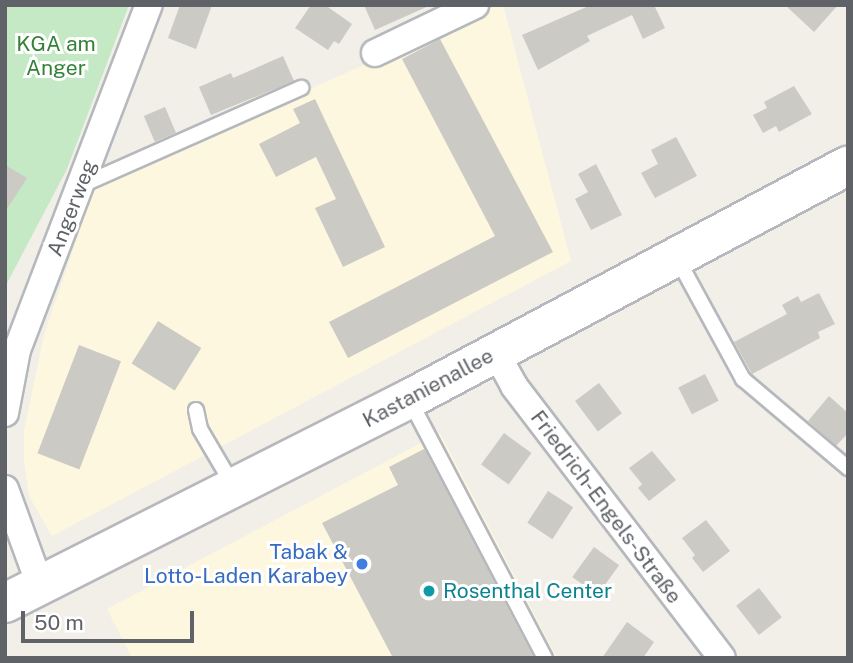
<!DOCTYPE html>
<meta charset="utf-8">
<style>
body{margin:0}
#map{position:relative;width:853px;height:663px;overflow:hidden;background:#f1efe8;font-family:"Public Sans",sans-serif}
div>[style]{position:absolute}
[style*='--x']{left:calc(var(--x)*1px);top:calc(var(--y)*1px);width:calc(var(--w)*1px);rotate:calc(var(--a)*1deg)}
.commercial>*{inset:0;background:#fef7e0}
.green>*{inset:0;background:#c5e8c5}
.building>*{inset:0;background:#cccac5;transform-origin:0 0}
.roads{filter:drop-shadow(2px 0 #b5b8bc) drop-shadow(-2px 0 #b5b8bc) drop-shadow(0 2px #b5b8bc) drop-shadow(0 -2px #b5b8bc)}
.lane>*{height:14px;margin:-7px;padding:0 7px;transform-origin:7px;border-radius:7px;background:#fff}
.street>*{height:26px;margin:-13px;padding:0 13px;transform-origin:13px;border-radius:13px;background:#fff}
.secondary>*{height:38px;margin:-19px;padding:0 19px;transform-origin:19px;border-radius:19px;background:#fff}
.dots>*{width:19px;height:19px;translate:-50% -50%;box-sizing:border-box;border:4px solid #fff;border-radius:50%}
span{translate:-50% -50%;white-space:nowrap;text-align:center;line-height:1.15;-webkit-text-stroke:6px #fff;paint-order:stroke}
.park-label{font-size:21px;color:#348238}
.street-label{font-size:21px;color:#5f6368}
.shop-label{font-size:21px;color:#366cbe}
.right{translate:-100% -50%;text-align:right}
.culture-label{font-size:21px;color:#0d838f}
.left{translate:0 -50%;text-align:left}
.frame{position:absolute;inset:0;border:7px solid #5f6368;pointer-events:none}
.scale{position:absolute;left:21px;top:611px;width:173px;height:32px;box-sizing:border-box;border:4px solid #5f6368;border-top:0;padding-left:9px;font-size:21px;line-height:24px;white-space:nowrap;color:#5f6368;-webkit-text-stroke:5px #fff;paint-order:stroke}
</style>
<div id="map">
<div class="commercial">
<div style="clip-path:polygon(498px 5px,503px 5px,571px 261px,52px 536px,29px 496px,24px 462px,24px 431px,44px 335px,95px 185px)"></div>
<div style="clip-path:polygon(440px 433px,557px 658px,132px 658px,107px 609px)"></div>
</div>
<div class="green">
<div style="clip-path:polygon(5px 5px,129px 5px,67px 169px,5px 287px)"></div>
</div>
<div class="building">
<div style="clip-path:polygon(180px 5px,212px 5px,196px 49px,168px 38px)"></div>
<div style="clip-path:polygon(311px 5px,325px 5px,352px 24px,339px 44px,334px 41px,328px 50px,295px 28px)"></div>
<div style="clip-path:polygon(364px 5px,431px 5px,375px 30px)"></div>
<div style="clip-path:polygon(591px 5px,654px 5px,665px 28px,643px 39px,632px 15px,587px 36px,590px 41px,538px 70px,522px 35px)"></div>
<div style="clip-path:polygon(785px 5px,838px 5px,814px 32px)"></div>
<div style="clip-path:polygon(440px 39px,553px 252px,348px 358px,329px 322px,495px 236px,402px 59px)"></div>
<div style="clip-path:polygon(283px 56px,294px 81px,211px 115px,199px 87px,231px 73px,233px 78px)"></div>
<div style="clip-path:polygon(794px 86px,812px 114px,779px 132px,776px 126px,763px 133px,753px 115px,767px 108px,764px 102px)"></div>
<div style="clip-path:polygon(315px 99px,385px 247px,343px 267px,315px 208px,336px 199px,316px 157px,276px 177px,259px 144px,300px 123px,293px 109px)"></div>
<div style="left:165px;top:107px;width:28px;height:23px;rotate:67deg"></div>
<div style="clip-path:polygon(676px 137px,697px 176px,655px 198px,641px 173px,658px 164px,651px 150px)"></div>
<div style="clip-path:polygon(596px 164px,622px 215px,591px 230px,575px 199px,588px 192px,578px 174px)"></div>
<div style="clip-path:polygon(5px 165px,27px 178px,5px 212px)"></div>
<div style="clip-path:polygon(819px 293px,835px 324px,818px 332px,820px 338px,752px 374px,734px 342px,787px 314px,782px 305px,798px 296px,801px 302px)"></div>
<div style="left:158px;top:321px;width:51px;height:50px;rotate:32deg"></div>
<div style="left:79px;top:345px;width:45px;height:116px;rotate:21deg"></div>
<div style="left:705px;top:374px;width:30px;height:30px;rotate:63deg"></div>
<div style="left:599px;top:383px;width:38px;height:30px;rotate:53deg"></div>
<div style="clip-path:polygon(829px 396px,848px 413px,848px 433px,836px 446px,808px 421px)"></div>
<div style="left:504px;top:433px;width:34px;height:39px;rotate:36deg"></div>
<div style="clip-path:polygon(424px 449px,426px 452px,534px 658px,393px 658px,322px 523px,398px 485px,389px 467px)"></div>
<div style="clip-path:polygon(652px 451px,676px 480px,649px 501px,638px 488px,642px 484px,629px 468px)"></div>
<div style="left:548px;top:491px;width:30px;height:38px;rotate:33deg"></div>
<div style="clip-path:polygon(706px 520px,730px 551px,703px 572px,692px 558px,695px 555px,682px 538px)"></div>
<div style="left:594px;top:547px;width:31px;height:37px;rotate:36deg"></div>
<div style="left:759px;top:588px;width:37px;height:29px;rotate:52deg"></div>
<div style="clip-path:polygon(627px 622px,654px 642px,643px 658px,602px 658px)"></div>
</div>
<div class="roads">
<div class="lane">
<div style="--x:82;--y:185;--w:240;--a:-23.9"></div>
<div style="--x:677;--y:258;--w:138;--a:61.4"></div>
<div style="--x:743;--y:379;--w:138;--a:40.3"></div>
<div style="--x:409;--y:399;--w:293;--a:62.3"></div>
<div style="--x:196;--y:410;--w:19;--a:78"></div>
<div style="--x:200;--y:429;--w:67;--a:59.6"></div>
</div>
<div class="street">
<div style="--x:375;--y:53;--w:111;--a:-25.6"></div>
<div style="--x:496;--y:353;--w:38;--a:61"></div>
<div style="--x:514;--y:386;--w:342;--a:52.6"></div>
<div style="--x:5;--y:413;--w:64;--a:-79.2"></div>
<div style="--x:17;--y:350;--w:369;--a:-69.1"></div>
<div style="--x:5;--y:489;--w:102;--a:70"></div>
</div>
<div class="secondary">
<div style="--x:5;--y:603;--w:453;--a:-26.8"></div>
<div style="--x:409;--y:399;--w:497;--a:-28"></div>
</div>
</div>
<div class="dots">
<div style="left:362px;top:564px;background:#3f7fe0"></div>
<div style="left:429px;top:591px;background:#0f9aa8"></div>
</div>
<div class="park-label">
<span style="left:56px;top:56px">KGA am<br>Anger</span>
</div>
<div class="street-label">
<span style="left:72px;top:208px;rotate:-69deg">Angerweg</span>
<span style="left:428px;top:388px;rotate:-28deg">Kastanienallee</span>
<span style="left:606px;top:507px;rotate:53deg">Friedrich-Engels-Straße</span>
</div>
<div class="shop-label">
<span class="right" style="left:348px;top:564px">Tabak &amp;<br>Lotto-Laden Karabey</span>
</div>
<div class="culture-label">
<span class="left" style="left:443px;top:591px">Rosenthal Center</span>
</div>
<div class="frame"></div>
<div class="scale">50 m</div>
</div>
